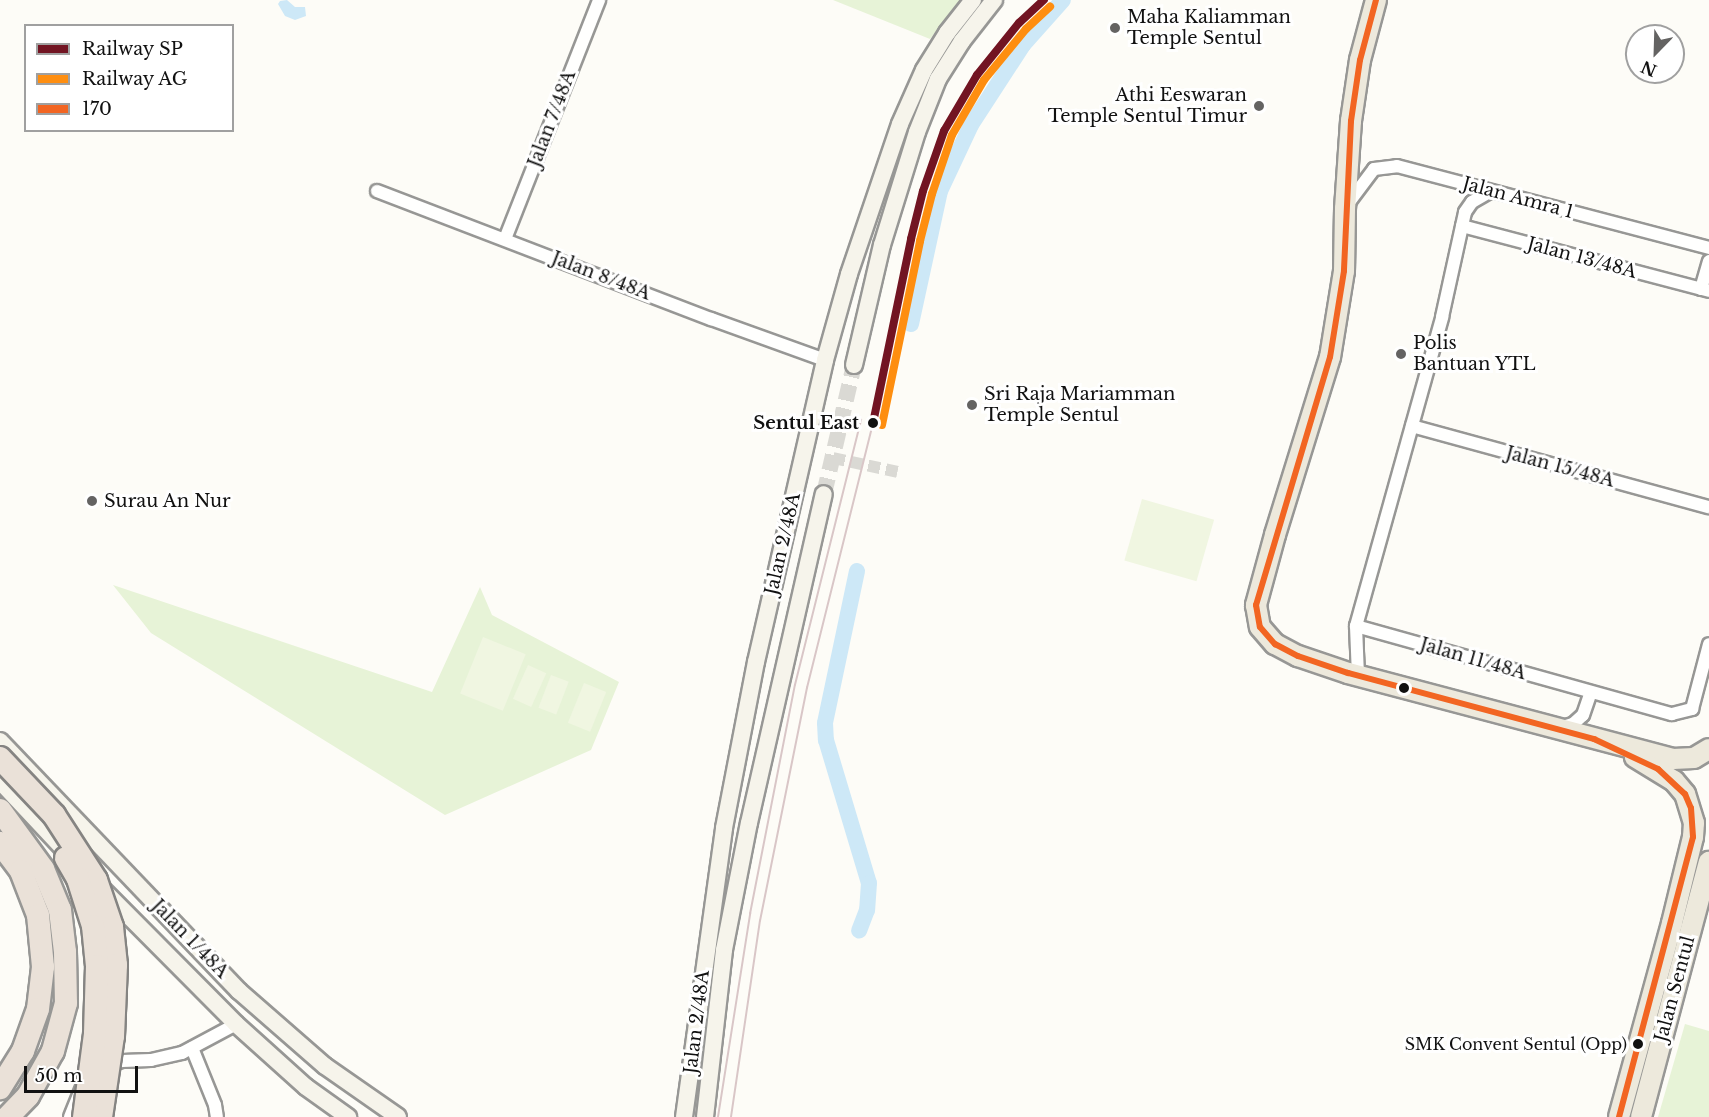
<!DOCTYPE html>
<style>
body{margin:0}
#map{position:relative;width:1709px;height:1117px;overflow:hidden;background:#fdfcf7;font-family:"Libre Baskerville",serif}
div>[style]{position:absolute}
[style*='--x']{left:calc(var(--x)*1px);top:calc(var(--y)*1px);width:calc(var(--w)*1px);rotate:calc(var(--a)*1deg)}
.green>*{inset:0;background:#e7f3d7}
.pitch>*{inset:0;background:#f0f6e1;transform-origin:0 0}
.water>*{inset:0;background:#cde8f7}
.canal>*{height:16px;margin:-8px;padding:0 8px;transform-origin:8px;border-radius:8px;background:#cde8f7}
.street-tunnel>*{height:12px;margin-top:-6px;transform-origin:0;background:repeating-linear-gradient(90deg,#dad9d4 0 12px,transparent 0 18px)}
.secondary-tunnel>*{height:16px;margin-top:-8px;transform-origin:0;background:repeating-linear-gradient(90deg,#dad9d4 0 16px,transparent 0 24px)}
.roads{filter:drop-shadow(2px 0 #979795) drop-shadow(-2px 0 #979795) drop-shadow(0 2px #979795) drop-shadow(0 -2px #979795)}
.street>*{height:12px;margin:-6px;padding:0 6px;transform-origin:6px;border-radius:6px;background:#fffffe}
.secondary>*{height:16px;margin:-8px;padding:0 8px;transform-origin:8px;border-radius:8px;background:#f6f4eb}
.primary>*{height:20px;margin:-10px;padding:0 10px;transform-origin:10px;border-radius:10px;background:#ede9dc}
.highway>*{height:22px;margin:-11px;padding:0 11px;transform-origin:11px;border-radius:11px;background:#eae1d8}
.tram>*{height:1.5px;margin:-0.75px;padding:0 0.75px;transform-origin:0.75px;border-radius:0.75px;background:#d9c6c7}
.bridges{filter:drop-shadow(2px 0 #858482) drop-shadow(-2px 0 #858482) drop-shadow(0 2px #858482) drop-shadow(0 -2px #858482)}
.highway-bridge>*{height:22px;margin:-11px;padding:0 11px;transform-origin:11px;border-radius:11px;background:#eae1d8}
.bus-1>*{height:6px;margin:-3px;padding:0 3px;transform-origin:3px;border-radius:3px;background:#f26522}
.rail-1>*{height:8px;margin:-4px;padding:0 4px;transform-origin:4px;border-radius:4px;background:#721422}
.rail-2>*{height:8px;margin:-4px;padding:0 4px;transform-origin:4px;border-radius:4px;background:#fe8e10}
.dots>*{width:16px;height:16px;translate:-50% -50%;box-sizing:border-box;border:3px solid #fff;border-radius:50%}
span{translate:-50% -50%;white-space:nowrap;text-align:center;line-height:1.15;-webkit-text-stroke:6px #fff;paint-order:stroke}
.bus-label{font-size:16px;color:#111}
.right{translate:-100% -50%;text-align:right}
.poi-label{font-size:18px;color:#111}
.left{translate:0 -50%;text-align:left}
.street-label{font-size:18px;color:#111}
.stop-label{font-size:18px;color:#111;font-weight:700}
.legend{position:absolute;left:24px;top:24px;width:210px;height:108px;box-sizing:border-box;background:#fff;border:2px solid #a0a0a0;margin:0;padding:8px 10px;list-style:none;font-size:18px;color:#111}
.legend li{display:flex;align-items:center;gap:12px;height:30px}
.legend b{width:30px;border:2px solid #a0a0a0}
.north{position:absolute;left:1625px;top:24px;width:60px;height:60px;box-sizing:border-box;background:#fff;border:2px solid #a0a0a0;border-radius:50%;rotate:203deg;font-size:16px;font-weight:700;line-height:24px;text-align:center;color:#111}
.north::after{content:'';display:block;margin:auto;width:21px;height:27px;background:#646362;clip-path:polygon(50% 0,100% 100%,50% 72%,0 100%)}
.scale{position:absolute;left:24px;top:1066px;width:114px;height:27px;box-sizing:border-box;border:3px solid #111;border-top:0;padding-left:8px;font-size:18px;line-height:21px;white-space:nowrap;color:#111;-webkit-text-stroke:4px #fff;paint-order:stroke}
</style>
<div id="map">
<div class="green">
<div style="clip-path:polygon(833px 0,960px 0,930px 39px)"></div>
<div style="clip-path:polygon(113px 585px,432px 692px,480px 587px,492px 615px,619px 682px,591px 750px,445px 815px,151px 633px)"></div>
<div style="clip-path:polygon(1685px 1024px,1709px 1031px,1709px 1117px,1658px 1117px)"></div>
</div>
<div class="pitch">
<div style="left:1142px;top:499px;width:75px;height:64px;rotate:16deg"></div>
<div style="left:483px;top:637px;width:46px;height:61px;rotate:22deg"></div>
<div style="left:528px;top:665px;width:20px;height:37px;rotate:24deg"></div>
<div style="left:551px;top:675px;width:19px;height:35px;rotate:21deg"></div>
<div style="left:584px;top:683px;width:24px;height:43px;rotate:22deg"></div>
</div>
<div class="water">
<div style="clip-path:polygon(287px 0,295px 7px,305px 7px,306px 16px,295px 20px,285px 16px,278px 4px,280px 1px)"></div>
</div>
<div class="canal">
<div style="--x:911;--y:324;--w:136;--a:-77.7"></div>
<div style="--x:940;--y:191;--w:73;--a:-64.8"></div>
<div style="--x:971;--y:125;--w:95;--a:-57"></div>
<div style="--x:1023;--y:45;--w:60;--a:-48.4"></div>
<div style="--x:857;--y:571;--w:155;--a:101.9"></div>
<div style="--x:825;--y:723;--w:17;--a:87"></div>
<div style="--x:826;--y:740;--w:149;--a:73.3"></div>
<div style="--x:869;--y:883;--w:27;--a:94"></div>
<div style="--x:867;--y:910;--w:22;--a:111"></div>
</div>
<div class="street-tunnel">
<div style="--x:833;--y:458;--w:66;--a:12.2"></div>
</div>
<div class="secondary-tunnel">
<div style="--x:824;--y:494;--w:132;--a:-76.9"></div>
</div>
<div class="roads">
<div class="street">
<div style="--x:377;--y:191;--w:358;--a:21"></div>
<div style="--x:711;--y:319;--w:121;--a:19.8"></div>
<div style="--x:1347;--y:205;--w:45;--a:-53.1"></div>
<div style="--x:1374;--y:169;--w:23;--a:-7"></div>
<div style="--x:1397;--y:166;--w:323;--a:14.7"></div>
<div style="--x:1462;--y:226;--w:255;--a:14.7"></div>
<div style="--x:505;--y:239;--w:257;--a:-68.5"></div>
<div style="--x:1701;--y:289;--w:29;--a:-74"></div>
<div style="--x:1412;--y:426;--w:308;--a:15.3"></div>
<div style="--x:1356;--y:626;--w:328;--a:15.6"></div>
<div style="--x:1672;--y:714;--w:21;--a:-14"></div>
<div style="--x:1692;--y:709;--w:67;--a:-75.3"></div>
<div style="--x:1358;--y:676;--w:50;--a:-92.3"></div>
<div style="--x:1356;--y:626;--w:321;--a:-74.4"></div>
<div style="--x:1442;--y:317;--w:107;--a:-77.6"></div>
<div style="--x:1465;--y:212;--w:12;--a:-55"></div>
<div style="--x:1472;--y:202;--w:22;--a:-30"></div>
<div style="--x:1559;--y:728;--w:15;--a:-16"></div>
<div style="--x:1573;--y:724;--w:13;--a:-42"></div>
<div style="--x:1583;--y:715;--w:24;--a:-71"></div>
<div style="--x:192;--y:1048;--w:61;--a:68"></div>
<div style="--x:215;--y:1105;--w:12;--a:81"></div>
<div style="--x:106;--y:1067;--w:17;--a:-21"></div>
<div style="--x:122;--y:1061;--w:29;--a:-2"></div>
<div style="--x:151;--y:1060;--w:32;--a:-13"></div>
<div style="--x:182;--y:1053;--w:61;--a:-28.2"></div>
<div style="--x:70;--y:1117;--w:31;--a:-68"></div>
</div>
<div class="secondary">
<div style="--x:854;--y:365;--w:123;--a:-76.9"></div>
<div style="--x:882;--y:245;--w:118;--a:-72.8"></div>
<div style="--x:917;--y:132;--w:57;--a:-68.4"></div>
<div style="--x:938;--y:79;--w:45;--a:-57.7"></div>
<div style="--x:962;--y:41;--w:52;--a:-52"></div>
<div style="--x:0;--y:741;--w:346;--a:46.3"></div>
<div style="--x:239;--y:991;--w:114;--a:41.1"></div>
<div style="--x:325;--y:1066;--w:89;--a:34.9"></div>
<div style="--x:0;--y:781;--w:108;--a:46.9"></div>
<div style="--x:100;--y:887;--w:193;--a:45.2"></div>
<div style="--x:236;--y:1024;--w:94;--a:42"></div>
<div style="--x:306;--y:1087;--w:52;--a:35.5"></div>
<div style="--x:684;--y:1117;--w:292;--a:-82.1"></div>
<div style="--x:724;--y:828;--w:169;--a:-79.1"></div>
<div style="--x:756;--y:662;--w:310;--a:-77.1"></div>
<div style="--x:825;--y:360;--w:89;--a:-74.4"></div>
<div style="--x:849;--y:274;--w:158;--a:-71.2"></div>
<div style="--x:900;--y:124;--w:59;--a:-66"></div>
<div style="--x:924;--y:70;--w:44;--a:-58.1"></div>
<div style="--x:947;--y:33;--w:42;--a:-51.8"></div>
<div style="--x:705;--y:1117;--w:168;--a:-83.5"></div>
<div style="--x:724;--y:950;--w:129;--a:-78.9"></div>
<div style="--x:749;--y:823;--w:337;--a:-77.2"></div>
</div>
<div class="primary">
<div style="--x:1376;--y:0;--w:62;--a:104.9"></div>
<div style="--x:1360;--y:60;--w:62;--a:98.4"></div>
<div style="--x:1351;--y:121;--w:88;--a:93.9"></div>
<div style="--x:1345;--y:209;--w:62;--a:90.9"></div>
<div style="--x:1344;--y:271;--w:87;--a:99.2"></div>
<div style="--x:1330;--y:357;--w:186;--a:107.2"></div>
<div style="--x:1275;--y:535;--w:73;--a:105.2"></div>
<div style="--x:1256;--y:605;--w:22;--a:80"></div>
<div style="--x:1260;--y:627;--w:23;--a:49"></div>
<div style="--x:1275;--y:644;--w:26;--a:28"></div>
<div style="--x:1298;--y:656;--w:53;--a:18.8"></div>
<div style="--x:1348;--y:673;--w:336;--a:14.8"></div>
<div style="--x:1673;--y:759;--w:21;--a:-3"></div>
<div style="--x:1694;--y:758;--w:17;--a:-31"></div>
<div style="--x:1619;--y:1117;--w:201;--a:-74.7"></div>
<div style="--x:1672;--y:923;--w:89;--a:-76.3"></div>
<div style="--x:1693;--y:837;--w:14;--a:-86"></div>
<div style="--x:1694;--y:823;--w:30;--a:-107"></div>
<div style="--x:1685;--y:794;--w:17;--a:-130"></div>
<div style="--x:1674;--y:781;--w:46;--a:-148.4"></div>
<div style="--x:1641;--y:1117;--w:264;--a:-75.1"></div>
</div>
<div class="highway">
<div style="--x:0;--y:810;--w:73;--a:53.9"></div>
<div style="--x:43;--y:869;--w:44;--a:67.5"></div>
<div style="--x:60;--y:910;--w:42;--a:83.2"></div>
<div style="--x:65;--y:952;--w:51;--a:88.9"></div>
<div style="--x:66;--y:1003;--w:50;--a:105.2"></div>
<div style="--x:53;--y:1051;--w:51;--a:119.1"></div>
<div style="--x:28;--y:1096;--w:29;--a:134"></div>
<div style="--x:0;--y:843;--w:35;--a:53"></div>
<div style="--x:21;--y:871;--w:47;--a:68.9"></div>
<div style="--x:38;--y:915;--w:52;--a:84.5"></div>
<div style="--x:43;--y:967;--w:42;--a:96.8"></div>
<div style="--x:38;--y:1009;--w:45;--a:109.7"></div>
<div style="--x:23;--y:1051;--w:44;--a:121.9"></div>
</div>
</div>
<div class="tram">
<div style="--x:718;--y:1117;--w:206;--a:-81"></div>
<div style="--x:750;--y:914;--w:233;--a:-78.9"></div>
<div style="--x:795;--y:685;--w:273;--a:-76"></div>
<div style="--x:731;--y:1117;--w:198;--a:-81.6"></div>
<div style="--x:760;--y:921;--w:238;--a:-78.6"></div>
<div style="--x:807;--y:688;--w:273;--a:-76"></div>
</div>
<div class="bridges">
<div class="highway-bridge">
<div style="--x:0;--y:758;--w:79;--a:46.5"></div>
<div style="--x:54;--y:815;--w:77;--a:57.1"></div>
<div style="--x:96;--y:880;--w:50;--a:71.2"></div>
<div style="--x:112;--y:927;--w:38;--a:84"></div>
<div style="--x:116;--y:965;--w:71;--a:92.4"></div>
<div style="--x:113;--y:1036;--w:82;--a:98.4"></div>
<div style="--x:66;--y:858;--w:24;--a:60"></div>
<div style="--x:78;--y:879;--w:49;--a:72.3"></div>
<div style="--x:93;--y:926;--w:40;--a:84.3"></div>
<div style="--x:97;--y:966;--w:68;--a:91.7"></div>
<div style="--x:95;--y:1034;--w:84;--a:97.5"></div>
</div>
</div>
<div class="bus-1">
<div style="--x:1376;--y:0;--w:62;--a:104.9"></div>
<div style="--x:1360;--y:60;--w:62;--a:98.4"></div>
<div style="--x:1351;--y:121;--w:150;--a:92.7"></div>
<div style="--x:1344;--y:271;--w:87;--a:99.2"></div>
<div style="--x:1330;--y:357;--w:259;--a:106.6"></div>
<div style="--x:1256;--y:605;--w:22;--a:80"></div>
<div style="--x:1260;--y:627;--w:23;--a:49"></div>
<div style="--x:1275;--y:644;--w:26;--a:28"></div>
<div style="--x:1298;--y:656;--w:53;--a:18.8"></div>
<div style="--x:1348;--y:673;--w:255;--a:15"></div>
<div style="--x:1594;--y:739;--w:71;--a:25.1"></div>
<div style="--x:1658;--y:769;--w:37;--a:43"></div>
<div style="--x:1685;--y:794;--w:15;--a:67"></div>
<div style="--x:1691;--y:808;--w:29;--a:86"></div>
<div style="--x:1693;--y:837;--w:290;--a:104.8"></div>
</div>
<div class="rail-1">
<div style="--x:873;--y:423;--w:188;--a:-78.3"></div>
<div style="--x:911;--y:239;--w:49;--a:-76"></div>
<div style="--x:923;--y:191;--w:64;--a:-70.7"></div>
<div style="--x:944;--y:131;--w:65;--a:-59.5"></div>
<div style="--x:977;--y:75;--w:67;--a:-51.1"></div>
<div style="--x:1019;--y:23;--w:34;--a:-43"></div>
</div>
<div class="rail-2">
<div style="--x:882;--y:425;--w:188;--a:-78.3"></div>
<div style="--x:920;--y:241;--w:49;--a:-75.7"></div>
<div style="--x:932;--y:194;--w:62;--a:-71.3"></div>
<div style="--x:952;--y:135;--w:64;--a:-59.8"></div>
<div style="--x:984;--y:80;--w:66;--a:-50.5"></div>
<div style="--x:1026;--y:29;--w:33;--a:-43"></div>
</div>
<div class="dots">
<div style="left:1115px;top:28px;background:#646362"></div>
<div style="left:1259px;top:106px;background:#646362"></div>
<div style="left:1401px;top:354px;background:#646362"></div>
<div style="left:972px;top:405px;background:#646362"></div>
<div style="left:873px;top:423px;background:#111"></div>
<div style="left:92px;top:501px;background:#646362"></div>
<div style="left:1404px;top:688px;background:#111"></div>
<div style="left:1638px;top:1044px;background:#111"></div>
</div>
<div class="bus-label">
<span class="right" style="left:1627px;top:1044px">SMK Convent Sentul (Opp)</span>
</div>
<div class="poi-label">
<span class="left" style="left:1127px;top:28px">Maha Kaliamman<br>Temple Sentul</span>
<span class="right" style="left:1247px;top:106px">Athi Eeswaran<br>Temple Sentul Timur</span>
<span class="left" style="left:1413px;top:354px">Polis<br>Bantuan YTL</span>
<span class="left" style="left:984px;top:405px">Sri Raja Mariamman<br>Temple Sentul</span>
<span class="left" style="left:104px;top:501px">Surau An Nur</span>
</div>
<div class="street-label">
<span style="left:552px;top:119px;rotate:-69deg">Jalan 7/48A</span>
<span style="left:1518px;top:198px;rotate:15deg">Jalan Amra 1</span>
<span style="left:1582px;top:258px;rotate:15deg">Jalan 13/48A</span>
<span style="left:601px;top:276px;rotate:21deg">Jalan 8/48A</span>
<span style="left:1560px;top:467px;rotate:15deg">Jalan 15/48A</span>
<span style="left:783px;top:544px;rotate:-77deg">Jalan 2/48A</span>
<span style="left:1473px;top:659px;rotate:16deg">Jalan 11/48A</span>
<span style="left:190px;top:939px;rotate:46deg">Jalan 1/48A</span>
<span style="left:1675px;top:989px;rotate:-75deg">Jalan Sentul</span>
<span style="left:697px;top:1022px;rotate:-83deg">Jalan 2/48A</span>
</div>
<div class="stop-label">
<span class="right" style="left:859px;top:423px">Sentul East</span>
</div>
<ul class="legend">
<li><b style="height:8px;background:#721422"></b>Railway SP</li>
<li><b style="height:8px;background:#fe8e10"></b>Railway AG</li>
<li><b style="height:8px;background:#f26522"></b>170</li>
</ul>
<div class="north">N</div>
<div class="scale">50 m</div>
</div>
